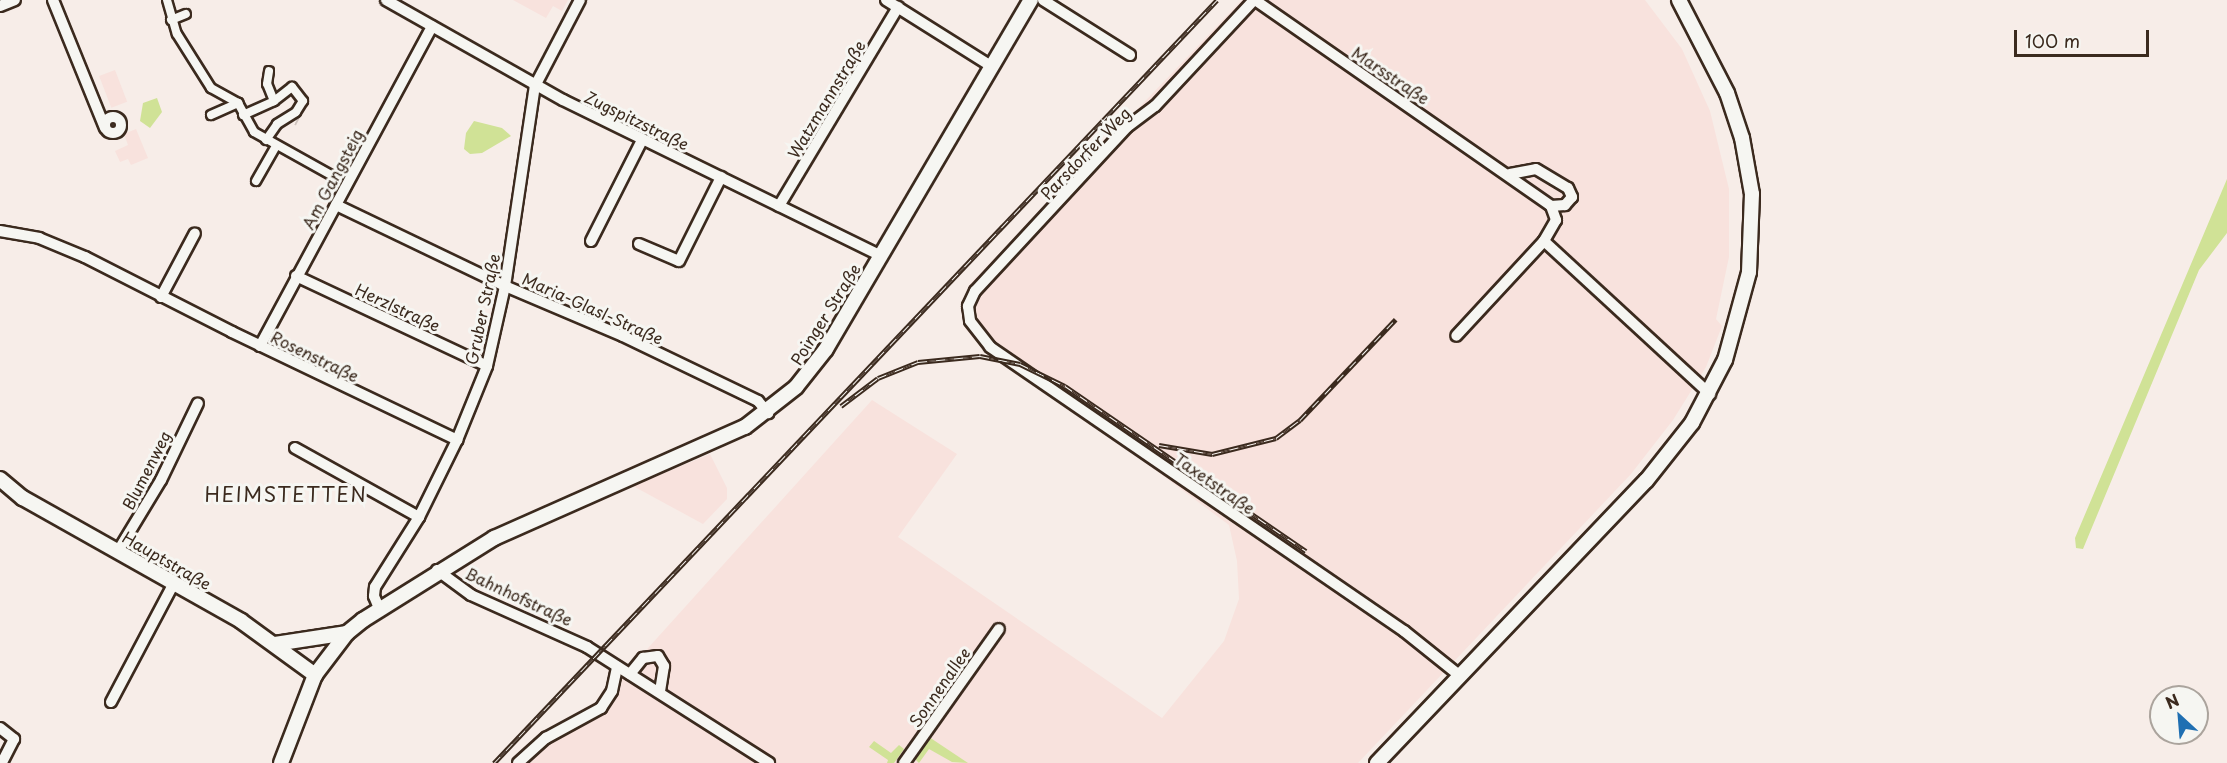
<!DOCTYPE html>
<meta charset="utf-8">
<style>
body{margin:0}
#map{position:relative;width:2227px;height:763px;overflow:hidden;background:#f7ede8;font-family:"Playpen Sans",sans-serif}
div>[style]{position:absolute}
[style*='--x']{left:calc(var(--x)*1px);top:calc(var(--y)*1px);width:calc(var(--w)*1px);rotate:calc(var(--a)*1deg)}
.built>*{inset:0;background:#f8e2dd;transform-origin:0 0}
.green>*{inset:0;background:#d0e296}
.pedestrian-tunnel>*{height:8px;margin-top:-4px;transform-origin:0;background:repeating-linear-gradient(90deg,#d1c6c0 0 8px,transparent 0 12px)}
.roads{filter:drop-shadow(2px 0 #3b2a1e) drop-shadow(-2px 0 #3b2a1e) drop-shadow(0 2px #3b2a1e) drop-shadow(0 -2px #3b2a1e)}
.pedestrian>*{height:8px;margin:-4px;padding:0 4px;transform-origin:4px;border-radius:4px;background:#f6f6f2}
.minor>*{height:10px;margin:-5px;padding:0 5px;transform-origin:5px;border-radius:5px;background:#f6f6f2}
.minor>.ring{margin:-5px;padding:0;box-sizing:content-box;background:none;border:10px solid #f6f6f2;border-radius:50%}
.tertiary>*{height:14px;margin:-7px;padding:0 7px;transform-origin:7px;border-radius:7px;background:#f6f6f2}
.rail>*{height:5px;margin-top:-2.5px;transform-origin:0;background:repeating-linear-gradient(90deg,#f6f6f2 0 9px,#3b2a1e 0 18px);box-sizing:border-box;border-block:2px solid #3b2a1e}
span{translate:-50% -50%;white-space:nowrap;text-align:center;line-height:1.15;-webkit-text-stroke:6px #f6f6f2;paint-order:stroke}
.street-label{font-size:16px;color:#3b2a1e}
.quarter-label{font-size:20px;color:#3b2a1e;letter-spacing:1.5px}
.north{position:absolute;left:2149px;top:685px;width:60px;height:60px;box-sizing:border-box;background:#f6f6f2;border:2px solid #aba49d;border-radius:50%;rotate:334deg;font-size:16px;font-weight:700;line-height:24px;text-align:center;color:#3b2a1e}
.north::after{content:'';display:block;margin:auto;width:21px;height:27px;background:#1f6fb2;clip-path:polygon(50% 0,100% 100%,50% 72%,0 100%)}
.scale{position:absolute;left:2014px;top:30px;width:135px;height:27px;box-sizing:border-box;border:3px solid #3b2a1e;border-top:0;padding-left:8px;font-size:18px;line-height:21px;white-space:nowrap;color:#3b2a1e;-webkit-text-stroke:4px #f6f6f2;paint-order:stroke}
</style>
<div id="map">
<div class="built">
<div style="clip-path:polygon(513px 0,568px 0,562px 11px,553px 6px,546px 18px)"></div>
<div style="clip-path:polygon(1242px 0,1645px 0,1682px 49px,1710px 111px,1729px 189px,1729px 257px,1716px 319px,1722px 326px,1706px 367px,1673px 420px,1631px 474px,1358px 763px,522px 763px,616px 691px,621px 678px,872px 400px,957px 454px,898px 537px,1162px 718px,1224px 641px,1239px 599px,1237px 561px,1229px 525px,1130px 451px,986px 352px,965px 328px,964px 304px,970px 284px)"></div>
<div style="left:115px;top:70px;width:34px;height:17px;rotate:69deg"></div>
<div style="clip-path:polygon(136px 129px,148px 158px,131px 165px,128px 159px,120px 162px,115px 151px,128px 145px,124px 134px)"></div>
<div style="clip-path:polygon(710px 454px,727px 488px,727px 499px,703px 524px,633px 486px)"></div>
</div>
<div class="green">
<div style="clip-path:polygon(157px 98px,162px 112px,150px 128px,140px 121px,143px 103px)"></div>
<div style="clip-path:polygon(474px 121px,502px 128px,511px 136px,482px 153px,470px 154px,464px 149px,466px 133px)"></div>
<div style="clip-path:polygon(2227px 179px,2227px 233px,2199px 270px,2083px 549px,2076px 548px,2075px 538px)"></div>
<div style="clip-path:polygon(929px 737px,968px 763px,952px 762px,929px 749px,919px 763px,914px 758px)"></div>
<div style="clip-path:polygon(874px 741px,891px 753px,899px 745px,904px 749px,894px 763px,887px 763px,888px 760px,869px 747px)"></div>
</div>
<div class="pedestrian-tunnel">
<div style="--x:296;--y:121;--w:2;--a:27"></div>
</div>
<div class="roads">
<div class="pedestrian">
<div style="--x:167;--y:0;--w:35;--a:74"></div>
<div style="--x:177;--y:34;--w:64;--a:57.8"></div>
<div style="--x:211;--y:88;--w:31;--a:29"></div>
<div style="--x:238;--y:103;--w:33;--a:61"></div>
<div style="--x:254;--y:132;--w:96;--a:29.2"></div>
<div style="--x:171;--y:20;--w:16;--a:-22"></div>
<div style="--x:211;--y:115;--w:30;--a:-24"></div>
<div style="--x:243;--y:115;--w:34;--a:-24"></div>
<div style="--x:274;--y:101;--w:18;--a:-112"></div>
<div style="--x:267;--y:84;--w:13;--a:-81"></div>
<div style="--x:266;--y:140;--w:19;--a:-55"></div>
<div style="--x:277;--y:124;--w:22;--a:-32"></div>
<div style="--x:296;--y:112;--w:13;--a:-58"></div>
<div style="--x:303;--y:101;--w:18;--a:-128"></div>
<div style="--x:292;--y:87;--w:23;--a:142"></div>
<div style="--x:256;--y:181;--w:40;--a:-60.3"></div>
</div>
<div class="minor">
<div style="--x:53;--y:0;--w:138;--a:67.9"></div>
<div style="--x:386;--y:0;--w:203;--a:29.5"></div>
<div style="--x:563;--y:100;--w:354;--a:26.1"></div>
<div style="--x:886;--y:0;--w:124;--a:32.2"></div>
<div style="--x:1043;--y:0;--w:103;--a:32.3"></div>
<div style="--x:1254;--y:0;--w:145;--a:133"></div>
<div style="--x:1155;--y:106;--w:35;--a:143"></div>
<div style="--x:1127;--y:127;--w:224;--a:132.8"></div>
<div style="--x:975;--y:291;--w:17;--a:115"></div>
<div style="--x:968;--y:306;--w:15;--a:82"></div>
<div style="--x:970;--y:321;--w:33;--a:52"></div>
<div style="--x:990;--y:347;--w:502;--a:34.45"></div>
<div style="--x:1404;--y:631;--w:70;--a:38.7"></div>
<div style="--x:1255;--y:0;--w:361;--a:34.8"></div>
<div style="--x:1551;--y:206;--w:15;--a:70"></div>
<div style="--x:1556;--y:220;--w:24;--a:120"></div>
<div style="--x:1544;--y:241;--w:129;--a:132.8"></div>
<div style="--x:0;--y:6;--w:16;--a:-22"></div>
<div class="ring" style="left:105px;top:117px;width:6px;height:6px"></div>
<div style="--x:1510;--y:174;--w:26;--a:-11"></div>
<div style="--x:1536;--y:169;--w:37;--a:31"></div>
<div style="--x:1568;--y:188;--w:10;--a:66"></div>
<div style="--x:1572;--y:197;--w:11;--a:131"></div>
<div style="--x:1565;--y:205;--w:14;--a:176"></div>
<div style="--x:336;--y:205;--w:187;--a:25.6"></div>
<div style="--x:505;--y:286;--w:128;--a:23"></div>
<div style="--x:623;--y:336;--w:150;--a:25.7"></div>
<div style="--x:758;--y:401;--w:16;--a:50"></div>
<div style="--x:779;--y:206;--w:232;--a:-59.1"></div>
<div style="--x:0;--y:231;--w:40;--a:10"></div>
<div style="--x:39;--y:238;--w:50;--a:22.4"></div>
<div style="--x:85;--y:257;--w:165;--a:27"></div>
<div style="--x:232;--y:332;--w:250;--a:25.6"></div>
<div style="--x:591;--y:241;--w:113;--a:-63.2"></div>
<div style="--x:1544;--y:241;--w:226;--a:42.7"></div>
<div style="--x:639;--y:244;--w:43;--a:23"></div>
<div style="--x:679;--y:261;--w:94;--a:-63.4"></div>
<div style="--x:296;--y:276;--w:211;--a:25.2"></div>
<div style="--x:161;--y:297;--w:72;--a:-62"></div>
<div style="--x:260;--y:346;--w:363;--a:-61.7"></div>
<div style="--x:295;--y:448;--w:142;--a:29.1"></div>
<div style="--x:118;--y:551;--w:83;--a:-58.8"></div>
<div style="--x:161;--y:480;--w:85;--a:-64.3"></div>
<div style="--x:437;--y:570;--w:42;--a:36.3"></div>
<div style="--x:471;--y:595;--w:127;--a:24.1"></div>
<div style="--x:587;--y:647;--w:216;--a:32.5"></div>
<div style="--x:379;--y:608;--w:13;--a:-113"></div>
<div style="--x:374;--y:596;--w:9;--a:-84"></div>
<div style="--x:375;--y:587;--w:83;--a:-57.8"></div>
<div style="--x:419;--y:517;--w:86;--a:-63.7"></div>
<div style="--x:457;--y:440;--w:80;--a:-67.9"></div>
<div style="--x:487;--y:366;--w:82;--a:-77.3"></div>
<div style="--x:505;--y:286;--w:202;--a:-81.5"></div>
<div style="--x:535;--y:86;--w:97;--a:-62.4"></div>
<div style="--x:630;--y:674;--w:21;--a:-51"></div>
<div style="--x:643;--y:658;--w:15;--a:-8"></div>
<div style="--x:658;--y:656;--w:12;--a:59"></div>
<div style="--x:664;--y:666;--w:24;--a:99"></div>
<div style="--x:111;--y:702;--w:135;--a:-62.1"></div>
<div style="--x:0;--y:728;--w:18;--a:38"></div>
<div style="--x:14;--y:739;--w:27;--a:117"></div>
<div style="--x:518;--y:763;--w:38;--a:-42"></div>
<div style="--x:546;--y:738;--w:63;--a:-28.6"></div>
<div style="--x:601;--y:708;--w:20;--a:-57"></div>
<div style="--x:612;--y:691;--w:25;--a:-78"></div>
<div style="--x:904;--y:763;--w:164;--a:-54.7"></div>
</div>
<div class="tertiary">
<div style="--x:0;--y:479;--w:30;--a:40"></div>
<div style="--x:23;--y:498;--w:250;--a:29.4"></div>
<div style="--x:241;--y:621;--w:92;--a:36.1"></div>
<div style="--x:275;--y:644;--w:73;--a:-8.7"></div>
<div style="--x:281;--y:763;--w:94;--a:-68.9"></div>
<div style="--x:315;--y:675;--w:53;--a:-52.7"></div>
<div style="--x:347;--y:633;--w:21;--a:-39"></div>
<div style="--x:363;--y:620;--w:155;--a:-32"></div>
<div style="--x:494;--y:538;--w:274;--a:-23.9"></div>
<div style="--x:745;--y:427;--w:65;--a:-38.1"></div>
<div style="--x:796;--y:387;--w:48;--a:-51.7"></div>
<div style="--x:826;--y:349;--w:405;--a:-59.6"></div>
<div style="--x:1377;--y:763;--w:390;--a:-46.4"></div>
<div style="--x:1646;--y:481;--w:74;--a:-51.6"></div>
<div style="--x:1692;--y:423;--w:71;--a:-62.4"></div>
<div style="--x:1725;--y:360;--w:91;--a:-74.7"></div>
<div style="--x:1749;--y:272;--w:78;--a:-87.8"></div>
<div style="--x:1752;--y:194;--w:57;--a:-100.1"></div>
<div style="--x:1742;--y:138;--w:47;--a:-108.4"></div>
<div style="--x:1727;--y:93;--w:105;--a:-117.3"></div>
</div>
</div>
<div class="rail">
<div style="--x:841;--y:406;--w:46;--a:-37.1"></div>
<div style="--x:878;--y:378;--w:43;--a:-21.8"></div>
<div style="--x:918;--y:362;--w:62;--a:-5.5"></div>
<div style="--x:980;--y:356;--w:41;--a:11.3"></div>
<div style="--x:1020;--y:364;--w:50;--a:26.1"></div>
<div style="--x:1065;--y:386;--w:292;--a:34.4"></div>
<div style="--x:1159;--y:445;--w:54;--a:9.6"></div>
<div style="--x:1212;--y:454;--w:66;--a:-14"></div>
<div style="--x:1276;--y:438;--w:30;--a:-37"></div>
<div style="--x:1300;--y:420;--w:139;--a:-46.5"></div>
<div style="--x:494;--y:763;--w:1051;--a:-46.54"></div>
</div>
<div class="street-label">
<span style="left:1391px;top:75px;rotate:34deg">Marsstraße</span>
<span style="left:826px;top:99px;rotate:-59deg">Watzmannstraße</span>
<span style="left:637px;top:120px;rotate:26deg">Zugspitzstraße</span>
<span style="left:1085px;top:153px;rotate:-46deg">Parsdorfer Weg</span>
<span style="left:332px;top:179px;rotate:-62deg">Am Gangsteig</span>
<span style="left:398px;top:307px;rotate:25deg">Herzlstraße</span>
<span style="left:593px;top:308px;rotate:24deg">Maria-Glasl-Straße</span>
<span style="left:482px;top:309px;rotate:-78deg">Gruber Straße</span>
<span style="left:825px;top:314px;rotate:-58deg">Poinger Straße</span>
<span style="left:315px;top:356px;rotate:26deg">Rosenstraße</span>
<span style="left:146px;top:470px;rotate:-63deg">Blumenweg</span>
<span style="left:1215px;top:483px;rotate:35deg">Taxetstraße</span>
<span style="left:167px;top:560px;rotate:30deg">Hauptstraße</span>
<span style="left:519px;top:596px;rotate:25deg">Bahnhofstraße</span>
<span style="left:939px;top:687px;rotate:-55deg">Sonnenallee</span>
</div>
<div class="quarter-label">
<span style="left:286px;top:494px">HEIMSTETTEN</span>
</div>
<div class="north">N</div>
<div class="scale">100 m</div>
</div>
